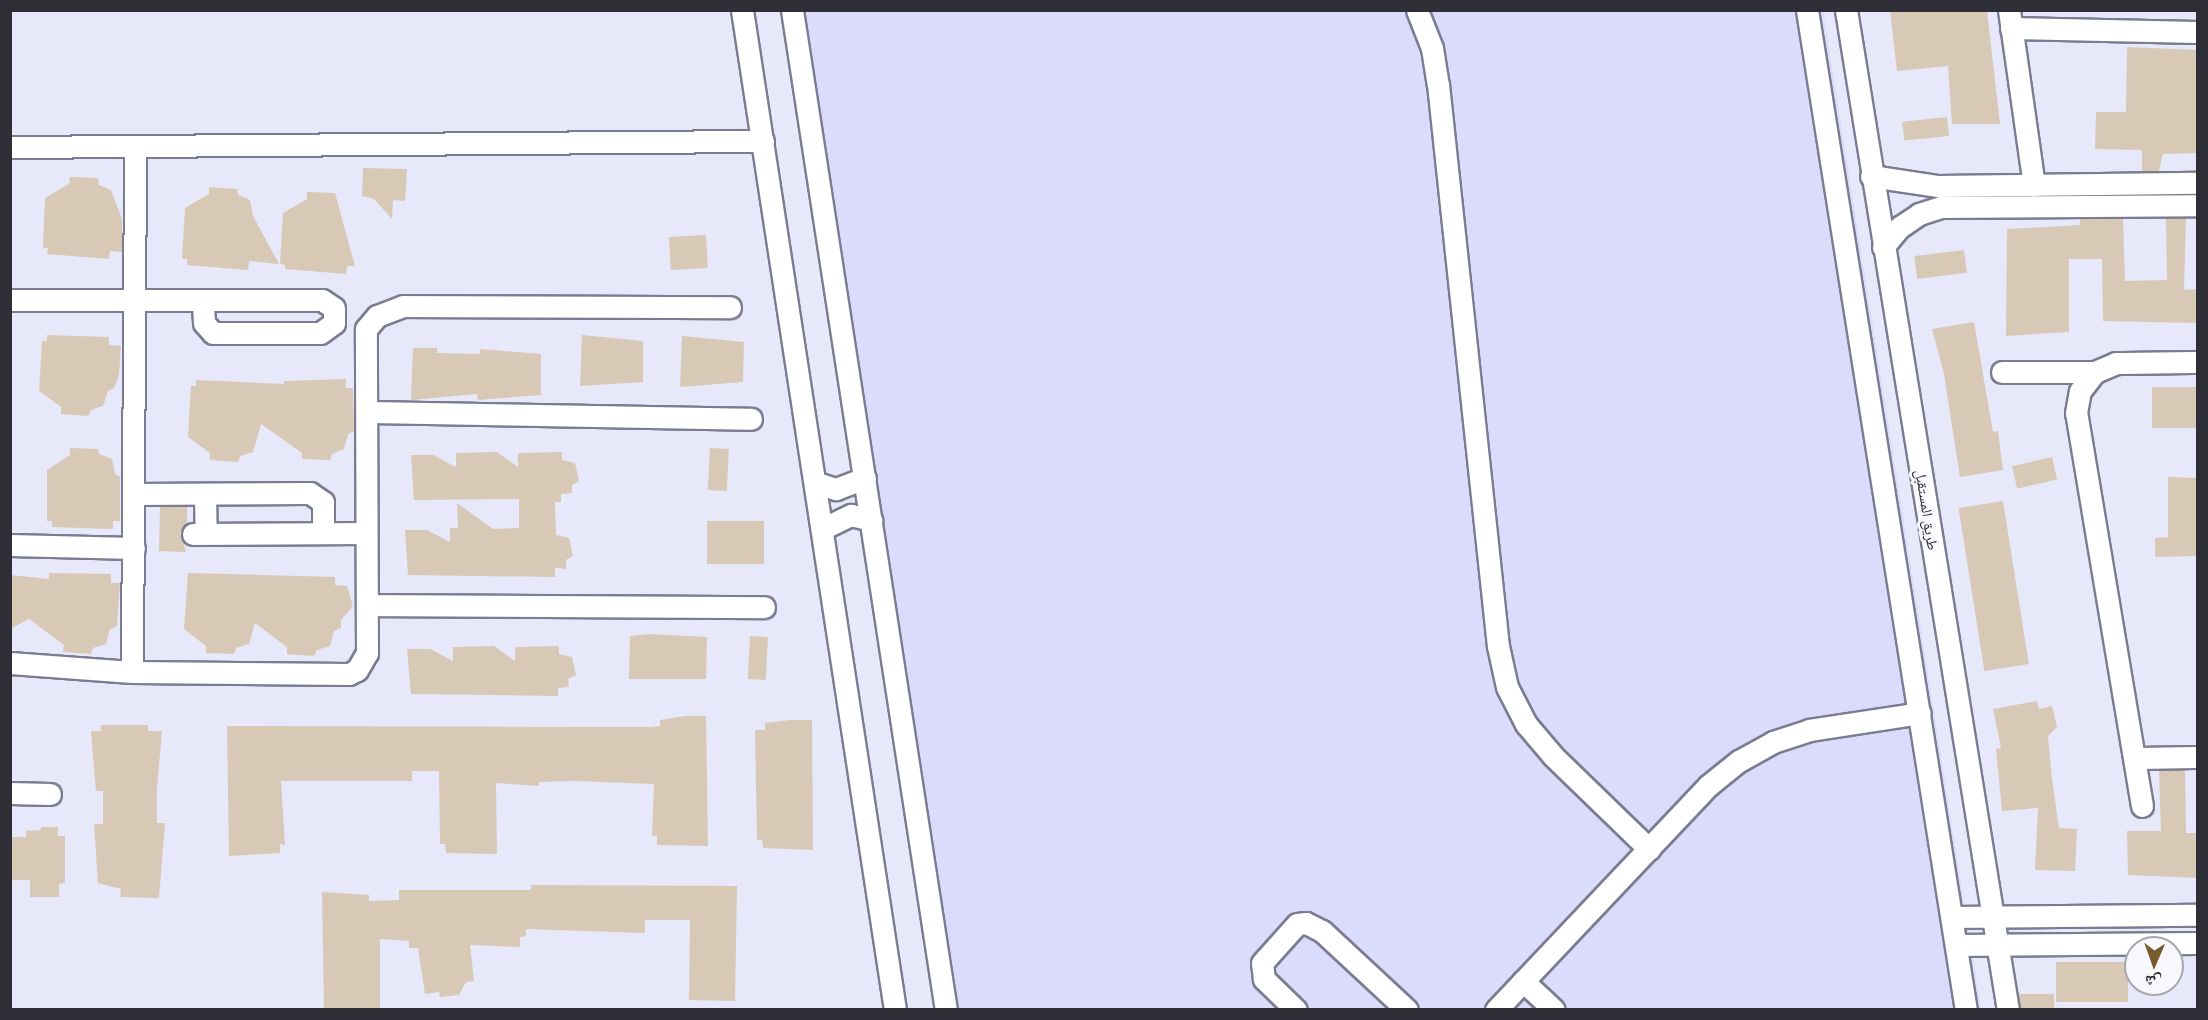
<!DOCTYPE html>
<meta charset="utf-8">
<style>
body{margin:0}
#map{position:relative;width:2208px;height:1020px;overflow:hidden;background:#e8e8fb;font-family:Merriweather,"Noto Naskh Arabic",serif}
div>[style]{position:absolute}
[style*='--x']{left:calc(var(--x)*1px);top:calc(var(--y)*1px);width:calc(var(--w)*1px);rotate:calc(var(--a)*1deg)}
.built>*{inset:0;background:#dbdcfb}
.building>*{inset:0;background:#d7c9b5;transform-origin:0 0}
.roads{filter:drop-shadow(2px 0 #7b7c91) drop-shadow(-2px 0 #7b7c91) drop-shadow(0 2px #7b7c91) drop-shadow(0 -2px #7b7c91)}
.minor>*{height:21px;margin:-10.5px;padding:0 10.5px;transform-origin:10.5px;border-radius:10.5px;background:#fff}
span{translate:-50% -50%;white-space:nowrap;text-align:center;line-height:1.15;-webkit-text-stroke:6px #f7f7fc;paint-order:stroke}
.street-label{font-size:15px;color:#2e2e37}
.frame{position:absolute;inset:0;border:12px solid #2e2e37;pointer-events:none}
.north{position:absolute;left:2124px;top:936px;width:60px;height:60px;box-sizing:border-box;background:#f7f7fc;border:2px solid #a7a7ad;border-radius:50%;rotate:182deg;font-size:16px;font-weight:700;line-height:24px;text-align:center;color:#2e2e37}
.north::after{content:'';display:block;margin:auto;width:21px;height:27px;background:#775a2e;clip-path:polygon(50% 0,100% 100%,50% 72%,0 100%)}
</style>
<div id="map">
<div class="built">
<div style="clip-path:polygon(804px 11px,1823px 11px,1981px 1009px,957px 1009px)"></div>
</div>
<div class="building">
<div style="clip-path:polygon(1890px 10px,1987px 10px,2000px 124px,1952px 124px,1948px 66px,1897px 71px)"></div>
<div style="clip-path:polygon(2127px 47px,2198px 50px,2198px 153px,2163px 154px,2159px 171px,2142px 171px,2142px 150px,2095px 149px,2096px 112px,2126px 112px)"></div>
<div style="left:1947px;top:117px;width:19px;height:45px;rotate:84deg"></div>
<div style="clip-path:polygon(363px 168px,407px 169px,405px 201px,393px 200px,392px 219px,374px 199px,362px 196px)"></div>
<div style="clip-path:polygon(70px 177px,98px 178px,99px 185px,111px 190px,122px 219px,122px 252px,110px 251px,109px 259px,47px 254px,48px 248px,43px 248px,45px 198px,69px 184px)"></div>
<div style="clip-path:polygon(209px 187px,237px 189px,238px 195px,250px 200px,253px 216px,279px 264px,249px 261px,248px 270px,187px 265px,187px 259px,182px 259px,185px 208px,209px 194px)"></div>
<div style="clip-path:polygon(307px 192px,335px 193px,355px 266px,347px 266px,346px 274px,285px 269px,285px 265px,280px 264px,283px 213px,307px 199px)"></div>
<div style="clip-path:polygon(2123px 218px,2125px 281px,2167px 280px,2166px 218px,2186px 218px,2184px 290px,2196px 289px,2197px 323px,2103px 321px,2102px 259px,2069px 259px,2069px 332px,2006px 336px,2007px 229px,2080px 225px,2080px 219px)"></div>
<div style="left:706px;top:235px;width:33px;height:37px;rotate:87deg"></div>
<div style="left:1964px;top:250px;width:23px;height:50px;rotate:83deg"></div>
<div style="clip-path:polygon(1974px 322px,1993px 432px,1998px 431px,2003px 470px,1960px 477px,1944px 374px,1932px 329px)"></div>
<div style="clip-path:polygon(47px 335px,109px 337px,109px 345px,121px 346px,119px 375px,114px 388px,108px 391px,103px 406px,91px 410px,88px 416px,61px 414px,61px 407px,39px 391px,42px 341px,47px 341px)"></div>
<div style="clip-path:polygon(582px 335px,643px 341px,643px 382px,580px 386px)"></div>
<div style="clip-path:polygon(682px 336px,744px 342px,743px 382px,680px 387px)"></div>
<div style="clip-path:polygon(413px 348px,437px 348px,437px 353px,480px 354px,480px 349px,541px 354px,541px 395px,478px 400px,477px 394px,411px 400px)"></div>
<div style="clip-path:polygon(346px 379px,346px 388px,353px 388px,354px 431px,348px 434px,344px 449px,332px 454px,330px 460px,302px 459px,302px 453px,261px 424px,253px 452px,240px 456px,238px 462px,210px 460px,210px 453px,188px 437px,191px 386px,196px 386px,196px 380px,284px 384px,284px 381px)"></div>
<div style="left:2198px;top:387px;width:41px;height:46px;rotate:90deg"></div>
<div style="clip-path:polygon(70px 448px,98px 449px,99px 454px,112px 459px,115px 474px,120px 477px,120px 521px,113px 521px,113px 529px,52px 527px,52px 521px,47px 521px,47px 470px,70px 455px)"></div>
<div style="left:710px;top:448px;width:19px;height:42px;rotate:3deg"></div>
<div style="clip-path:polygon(497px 452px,518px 467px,518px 453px,562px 452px,562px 460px,575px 463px,579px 481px,572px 485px,572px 493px,561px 494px,561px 502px,555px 502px,556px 535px,569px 538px,573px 556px,566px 560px,566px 569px,555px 568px,555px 577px,408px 575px,405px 530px,427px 530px,450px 542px,450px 528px,458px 528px,457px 503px,493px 529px,519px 528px,519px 499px,414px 500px,411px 455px,433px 455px,456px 467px,456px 453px)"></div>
<div style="left:2052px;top:457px;width:23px;height:41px;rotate:77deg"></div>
<div style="clip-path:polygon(2168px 477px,2198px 478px,2198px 556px,2155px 557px,2155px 538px,2168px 537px)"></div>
<div style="left:2003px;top:501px;width:165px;height:45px;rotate:81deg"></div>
<div style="clip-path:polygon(160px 507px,187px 507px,187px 523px,180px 533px,186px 552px,159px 551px)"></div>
<div style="left:707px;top:521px;width:57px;height:43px"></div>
<div style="clip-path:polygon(49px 573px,111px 574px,111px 583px,120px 583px,117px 626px,110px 629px,106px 644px,93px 648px,91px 654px,63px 652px,64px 645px,29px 619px,10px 629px,10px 575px,49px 579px)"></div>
<div style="clip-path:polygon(188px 573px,335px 577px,335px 585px,347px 586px,353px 606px,341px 620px,341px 628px,334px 631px,330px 646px,317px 650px,314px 656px,287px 654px,287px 647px,255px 623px,249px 644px,236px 648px,234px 654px,206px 653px,206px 646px,184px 629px)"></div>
<div style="clip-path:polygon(650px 634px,707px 637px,706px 679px,629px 679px,630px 636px)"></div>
<div style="left:750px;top:636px;width:18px;height:43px;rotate:3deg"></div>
<div style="clip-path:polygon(494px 646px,515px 661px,515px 647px,559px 646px,559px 654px,572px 657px,576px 675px,568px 679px,569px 687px,558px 688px,558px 696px,411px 694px,407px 649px,430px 649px,453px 661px,453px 647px)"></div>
<div style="clip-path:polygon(2037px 701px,2039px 709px,2052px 706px,2057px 727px,2048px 736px,2052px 779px,2059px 828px,2077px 829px,2075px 871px,2035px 870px,2038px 808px,2002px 811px,1996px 749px,2001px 748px,1993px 709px)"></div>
<div style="clip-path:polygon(685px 716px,706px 716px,708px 846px,657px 845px,657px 836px,652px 836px,654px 784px,574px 781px,539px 782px,539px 786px,496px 783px,497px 854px,446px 853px,445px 844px,440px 844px,439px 771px,412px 771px,412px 781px,281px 781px,285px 845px,280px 844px,280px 853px,229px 856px,227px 726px,650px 727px,660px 726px,660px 720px)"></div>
<div style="clip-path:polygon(790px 720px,812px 720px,813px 850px,763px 848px,762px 840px,757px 840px,755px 730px,765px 730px,765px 723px)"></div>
<div style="clip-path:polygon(101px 725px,148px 725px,148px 731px,162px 731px,157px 788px,157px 823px,165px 823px,159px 898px,120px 897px,121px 889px,98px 883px,94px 824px,103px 824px,103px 791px,96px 791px,91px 731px,101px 731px)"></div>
<div style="clip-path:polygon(2159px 770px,2185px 770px,2186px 833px,2198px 833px,2198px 878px,2128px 875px,2127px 831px,2161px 831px)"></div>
<div style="clip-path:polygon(41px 827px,58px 827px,58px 836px,65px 836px,65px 883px,59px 884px,59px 897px,30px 897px,30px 880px,10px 880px,10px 837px,26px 837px,26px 831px,41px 830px)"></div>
<div style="clip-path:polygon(531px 885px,737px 886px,735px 1001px,689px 1000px,690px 920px,645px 920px,645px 933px,526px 929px,526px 936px,520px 937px,520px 947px,470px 945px,474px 981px,466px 982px,459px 995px,440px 997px,439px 992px,425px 994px,418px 948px,409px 948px,409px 941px,380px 939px,380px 1010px,324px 1010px,322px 892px,369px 895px,369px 901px,399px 900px,399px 890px,531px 890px)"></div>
<div style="left:2056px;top:962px;width:72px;height:40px"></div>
<div style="left:2054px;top:994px;width:16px;height:35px;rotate:90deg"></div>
</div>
<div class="roads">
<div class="minor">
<div style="--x:742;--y:10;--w:1012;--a:81.3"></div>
<div style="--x:792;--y:10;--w:1012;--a:81.25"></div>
<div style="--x:1417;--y:10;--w:41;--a:68.5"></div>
<div style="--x:1432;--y:48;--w:36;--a:81"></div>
<div style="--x:1438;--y:84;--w:565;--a:83.91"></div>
<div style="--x:1498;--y:646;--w:42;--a:77.6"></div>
<div style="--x:1507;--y:687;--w:42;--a:62.8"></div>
<div style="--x:1526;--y:724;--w:42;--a:49.8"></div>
<div style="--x:1553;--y:756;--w:134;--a:44.1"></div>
<div style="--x:1807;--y:10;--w:1013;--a:80.97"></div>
<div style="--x:1846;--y:10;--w:1013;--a:80.8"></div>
<div style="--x:2009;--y:10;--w:177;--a:81.9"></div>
<div style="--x:2011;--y:28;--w:187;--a:1.2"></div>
<div style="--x:10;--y:147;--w:753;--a:-0.46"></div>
<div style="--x:1871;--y:176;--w:68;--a:8.5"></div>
<div style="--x:1938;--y:186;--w:260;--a:-0.7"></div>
<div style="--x:1883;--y:247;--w:26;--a:-50"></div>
<div style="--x:1900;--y:227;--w:23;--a:-34"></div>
<div style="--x:1919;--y:214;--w:23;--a:-18"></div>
<div style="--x:1941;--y:207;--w:257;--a:-0.4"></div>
<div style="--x:10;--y:300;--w:312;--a:0"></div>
<div style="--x:322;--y:300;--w:14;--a:34"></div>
<div style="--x:334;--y:308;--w:15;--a:90"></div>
<div style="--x:334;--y:323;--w:17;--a:144"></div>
<div style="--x:320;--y:333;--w:107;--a:180"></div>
<div style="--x:213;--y:333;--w:13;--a:-132"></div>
<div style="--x:204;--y:323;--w:22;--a:-93"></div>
<div style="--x:2002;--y:372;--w:93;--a:0"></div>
<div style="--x:367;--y:412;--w:384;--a:1"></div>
<div style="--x:817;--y:483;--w:20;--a:18"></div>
<div style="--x:836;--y:489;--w:31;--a:-21"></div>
<div style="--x:134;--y:494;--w:176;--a:-0.3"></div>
<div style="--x:310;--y:493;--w:16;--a:35"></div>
<div style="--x:323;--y:502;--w:31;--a:90"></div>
<div style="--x:205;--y:494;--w:39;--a:89"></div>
<div style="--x:824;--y:528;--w:30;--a:-26"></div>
<div style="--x:851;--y:515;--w:21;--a:14"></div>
<div style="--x:193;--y:534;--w:173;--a:-0.3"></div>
<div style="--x:10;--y:545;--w:124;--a:1.4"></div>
<div style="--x:368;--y:605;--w:396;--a:0.3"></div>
<div style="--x:10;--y:663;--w:122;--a:4.2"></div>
<div style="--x:132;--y:672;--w:217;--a:0.5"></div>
<div style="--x:349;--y:674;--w:9;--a:-27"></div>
<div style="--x:357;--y:670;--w:20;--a:-60"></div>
<div style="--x:367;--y:653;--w:324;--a:-90.2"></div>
<div style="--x:366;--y:329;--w:17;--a:-50"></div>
<div style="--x:377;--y:316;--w:28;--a:-21"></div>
<div style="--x:403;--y:306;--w:327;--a:0.2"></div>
<div style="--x:132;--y:672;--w:526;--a:-89.67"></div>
<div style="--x:2135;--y:758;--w:63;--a:-0.9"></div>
<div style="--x:10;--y:793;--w:40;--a:1.4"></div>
<div style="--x:2142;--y:806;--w:399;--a:-99.5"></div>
<div style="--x:2076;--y:413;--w:22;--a:-80"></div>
<div style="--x:2080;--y:391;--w:24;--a:-52"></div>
<div style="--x:2095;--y:372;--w:23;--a:-23"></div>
<div style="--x:2116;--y:363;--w:82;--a:-0.7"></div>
<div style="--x:1952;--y:917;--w:246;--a:-0.5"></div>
<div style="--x:1956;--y:945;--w:242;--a:-0.5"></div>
<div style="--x:1523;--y:981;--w:42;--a:43.1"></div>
<div style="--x:1296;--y:1010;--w:45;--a:-135.9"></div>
<div style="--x:1264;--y:979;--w:16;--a:-97"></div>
<div style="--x:1262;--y:963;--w:52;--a:-48.1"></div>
<div style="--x:1297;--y:924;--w:9;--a:-6"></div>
<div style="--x:1306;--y:923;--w:18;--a:27"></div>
<div style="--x:1322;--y:931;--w:116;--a:42.9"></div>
<div style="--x:1496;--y:1010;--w:310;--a:-46.6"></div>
<div style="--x:1709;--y:785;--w:38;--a:-39"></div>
<div style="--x:1739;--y:761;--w:39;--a:-29"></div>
<div style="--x:1773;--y:742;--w:38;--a:-18"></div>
<div style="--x:1809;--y:730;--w:112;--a:-8.7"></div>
</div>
</div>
<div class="street-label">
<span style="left:1927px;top:510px;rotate:81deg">طريق المستقبل</span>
</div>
<div class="frame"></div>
<div class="north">ش</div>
</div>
